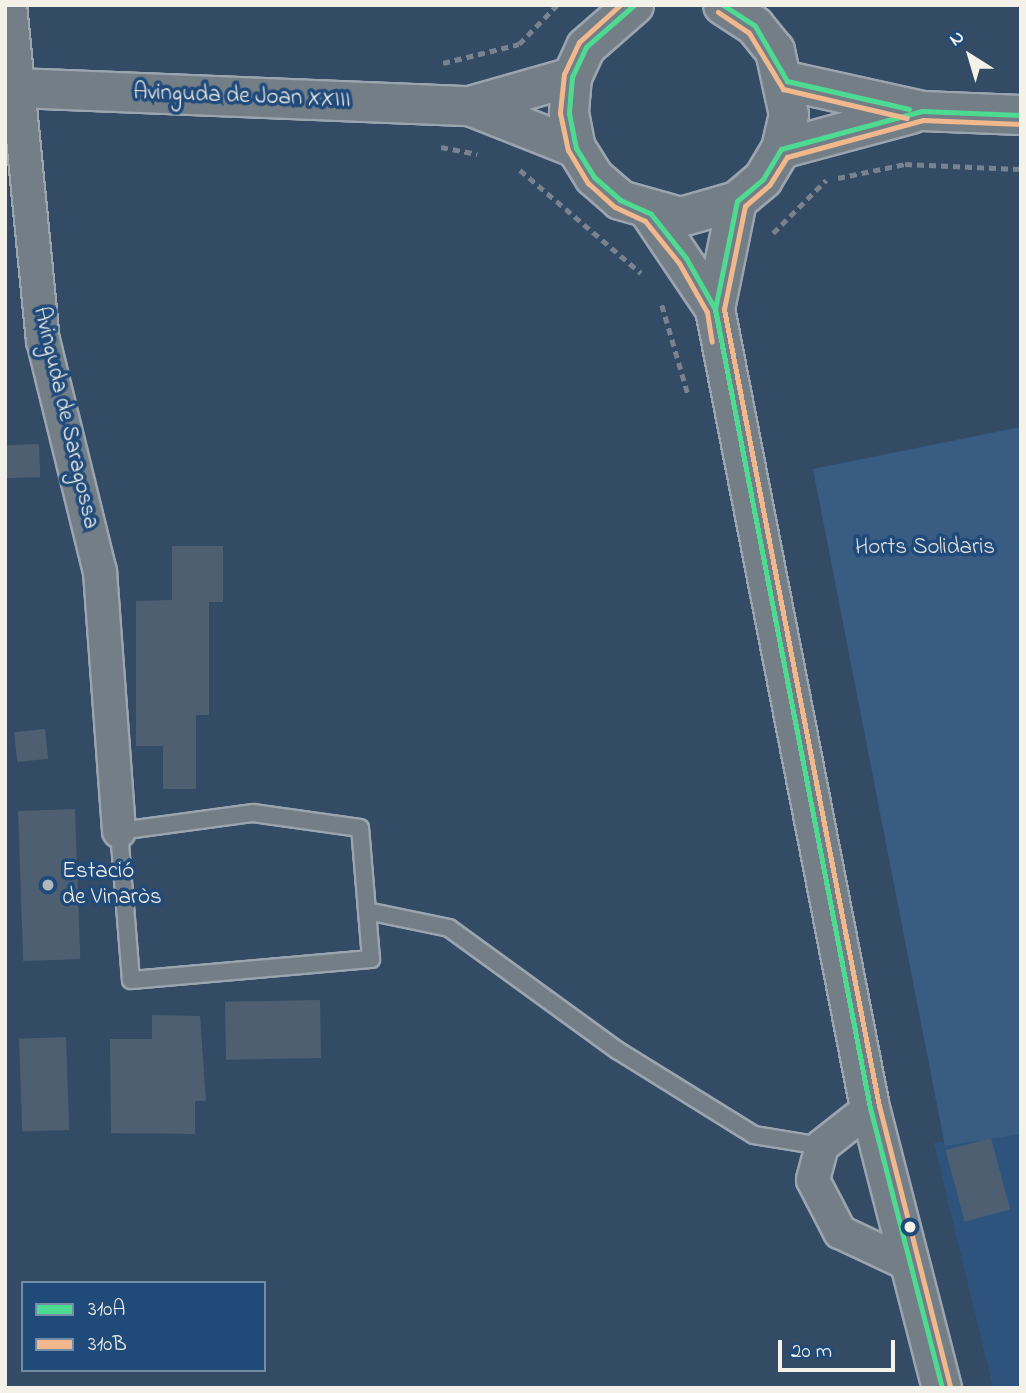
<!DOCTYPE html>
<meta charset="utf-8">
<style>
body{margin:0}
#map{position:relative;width:1026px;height:1393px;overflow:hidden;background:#344b65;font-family:"Indie Flower",sans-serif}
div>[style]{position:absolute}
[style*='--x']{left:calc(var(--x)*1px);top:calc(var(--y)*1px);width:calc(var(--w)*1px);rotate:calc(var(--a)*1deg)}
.built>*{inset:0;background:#2e547d}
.green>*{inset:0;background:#395c83}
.building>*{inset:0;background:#4e5f72;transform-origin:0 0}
.path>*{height:4.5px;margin-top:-2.25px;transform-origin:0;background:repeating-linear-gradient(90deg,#78838f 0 7px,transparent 0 12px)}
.roads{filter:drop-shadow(2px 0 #9ba5af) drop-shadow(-2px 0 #9ba5af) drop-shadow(0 2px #9ba5af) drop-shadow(0 -2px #9ba5af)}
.lane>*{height:16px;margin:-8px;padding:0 8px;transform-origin:8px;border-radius:8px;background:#737e87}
.street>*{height:32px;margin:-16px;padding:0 16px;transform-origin:16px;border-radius:16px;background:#737e87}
.secondary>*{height:38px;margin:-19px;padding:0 19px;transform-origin:19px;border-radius:19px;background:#737e87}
.bus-1>*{height:5px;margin:-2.5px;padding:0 2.5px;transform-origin:2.5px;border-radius:2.5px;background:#4ddb92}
.bus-2>*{height:5px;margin:-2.5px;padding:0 2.5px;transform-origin:2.5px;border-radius:2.5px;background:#f1b78d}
.dots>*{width:19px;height:19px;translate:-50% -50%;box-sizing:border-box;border:4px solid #1f4a7a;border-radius:50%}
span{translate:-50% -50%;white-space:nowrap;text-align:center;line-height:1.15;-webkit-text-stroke:7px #1f4a7a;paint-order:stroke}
.street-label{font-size:23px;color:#f4f1e8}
.park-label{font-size:23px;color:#e1e2de}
.poi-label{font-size:23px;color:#f4f1e8}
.left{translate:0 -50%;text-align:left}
.frame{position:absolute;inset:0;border:7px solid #f4f1e8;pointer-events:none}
.legend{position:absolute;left:21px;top:1281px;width:245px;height:91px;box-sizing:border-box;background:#1f4a7a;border:2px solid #748da6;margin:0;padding:9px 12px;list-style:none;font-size:21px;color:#f4f1e8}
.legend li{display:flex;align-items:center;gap:14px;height:35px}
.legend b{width:35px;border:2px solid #748da6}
.north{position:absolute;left:935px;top:21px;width:70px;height:70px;-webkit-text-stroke:5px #1f4a7a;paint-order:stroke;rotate:323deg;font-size:19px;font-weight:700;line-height:28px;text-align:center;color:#f4f1e8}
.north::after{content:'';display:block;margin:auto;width:24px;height:32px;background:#f4f1e8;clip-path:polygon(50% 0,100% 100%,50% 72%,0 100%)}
.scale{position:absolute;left:778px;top:1340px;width:117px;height:32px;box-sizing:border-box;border:4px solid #f4f1e8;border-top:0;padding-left:9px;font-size:21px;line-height:24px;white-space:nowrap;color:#f4f1e8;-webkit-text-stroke:5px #1f4a7a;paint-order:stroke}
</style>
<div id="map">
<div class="built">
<div style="clip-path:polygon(1021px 1129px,1021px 1388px,993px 1388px,934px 1143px)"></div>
</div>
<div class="green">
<div style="clip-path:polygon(1021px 427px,1021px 1134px,945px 1146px,813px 469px)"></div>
</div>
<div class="building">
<div style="left:39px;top:444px;width:33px;height:34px;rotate:88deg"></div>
<div style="clip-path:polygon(172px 546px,223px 546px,223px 602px,209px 602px,209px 715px,196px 715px,196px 789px,163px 789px,163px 746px,136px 746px,136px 601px,172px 600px)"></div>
<div style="left:45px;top:729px;width:30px;height:31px;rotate:84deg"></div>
<div style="left:75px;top:809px;width:150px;height:57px;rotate:88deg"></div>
<div style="left:320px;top:1000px;width:58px;height:95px;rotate:89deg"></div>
<div style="clip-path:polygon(152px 1015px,200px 1016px,206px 1101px,195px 1101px,195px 1134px,111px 1133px,110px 1039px,152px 1039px)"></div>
<div style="left:66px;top:1037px;width:93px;height:47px;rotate:88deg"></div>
<div style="left:991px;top:1138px;width:74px;height:47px;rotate:75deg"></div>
</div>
<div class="path">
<div style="--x:443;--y:63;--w:78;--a:-14"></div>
<div style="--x:519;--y:44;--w:54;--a:-45.7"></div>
<div style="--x:441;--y:147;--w:37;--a:11"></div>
<div style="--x:520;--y:170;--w:159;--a:40.4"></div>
<div style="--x:838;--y:178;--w:68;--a:-11.8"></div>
<div style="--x:905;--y:164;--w:116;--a:2.5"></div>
<div style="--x:773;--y:233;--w:75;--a:-45"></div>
<div style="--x:662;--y:305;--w:93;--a:73.7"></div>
</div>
<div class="roads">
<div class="lane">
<div style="--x:367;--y:911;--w:83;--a:-94.8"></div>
<div style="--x:360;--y:828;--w:108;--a:-172"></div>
<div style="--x:253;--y:813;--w:135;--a:172.3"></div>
<div style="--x:119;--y:831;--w:149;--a:85.4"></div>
<div style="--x:131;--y:980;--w:241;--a:-5"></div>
<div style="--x:371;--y:959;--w:48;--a:-94.8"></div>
<div style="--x:367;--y:911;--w:84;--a:11.7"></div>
<div style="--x:449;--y:928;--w:208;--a:36"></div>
<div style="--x:617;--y:1050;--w:161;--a:31.8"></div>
<div style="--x:754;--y:1135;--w:69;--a:9.2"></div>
</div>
<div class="street">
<div style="--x:10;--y:5;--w:337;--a:84.4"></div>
<div style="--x:43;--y:340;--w:239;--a:76.2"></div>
<div style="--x:100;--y:572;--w:260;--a:85.8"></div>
<div style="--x:870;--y:1108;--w:61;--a:141.6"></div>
<div style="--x:822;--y:1146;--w:35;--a:105"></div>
<div style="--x:813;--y:1180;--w:59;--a:62.6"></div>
<div style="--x:840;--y:1232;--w:77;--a:25.2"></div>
</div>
<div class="secondary">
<div style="--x:634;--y:5;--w:64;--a:138.8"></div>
<div style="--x:586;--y:47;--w:33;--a:115"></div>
<div style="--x:572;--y:77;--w:36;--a:95"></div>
<div style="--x:569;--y:113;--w:36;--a:79"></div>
<div style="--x:576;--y:148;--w:34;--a:58"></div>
<div style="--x:594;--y:177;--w:35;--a:41"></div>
<div style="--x:620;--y:200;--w:63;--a:15.6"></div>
<div style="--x:681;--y:217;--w:58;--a:-15.9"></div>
<div style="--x:737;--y:201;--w:34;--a:-40"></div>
<div style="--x:763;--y:179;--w:35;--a:-59"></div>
<div style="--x:781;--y:149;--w:35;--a:-77"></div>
<div style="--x:789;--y:115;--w:66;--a:-102.3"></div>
<div style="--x:775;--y:51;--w:32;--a:-129"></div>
<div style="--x:755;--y:26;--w:38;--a:-147"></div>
<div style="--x:787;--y:81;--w:138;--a:12.5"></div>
<div style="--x:922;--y:111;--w:99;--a:2.3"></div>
<div style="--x:14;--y:88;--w:456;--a:2.3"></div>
<div style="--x:470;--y:106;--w:114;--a:21.6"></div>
<div style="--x:470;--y:106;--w:106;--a:-15.9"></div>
<div style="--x:781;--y:149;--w:135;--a:-15.1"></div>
<div style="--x:651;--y:214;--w:115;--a:56"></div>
<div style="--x:715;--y:309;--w:814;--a:79.02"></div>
<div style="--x:870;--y:1108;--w:289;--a:75.6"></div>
<div style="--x:715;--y:309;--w:110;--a:-78.5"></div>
</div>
</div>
<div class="bus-1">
<div style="--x:634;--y:5;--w:64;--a:138.8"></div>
<div style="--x:586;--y:47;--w:33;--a:115"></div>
<div style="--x:572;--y:77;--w:36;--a:95"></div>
<div style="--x:569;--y:113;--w:36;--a:79"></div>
<div style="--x:576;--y:148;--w:34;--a:58"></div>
<div style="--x:594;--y:177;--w:35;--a:41"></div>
<div style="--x:620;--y:200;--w:34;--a:24"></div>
<div style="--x:651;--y:214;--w:56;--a:51.5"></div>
<div style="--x:686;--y:258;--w:59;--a:60.4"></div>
<div style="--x:715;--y:309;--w:32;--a:79"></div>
<div style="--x:723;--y:5;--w:38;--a:33"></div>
<div style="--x:755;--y:26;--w:64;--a:59.8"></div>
<div style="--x:787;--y:81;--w:125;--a:12.9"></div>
<div style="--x:942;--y:1388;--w:289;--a:-104.4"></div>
<div style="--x:870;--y:1108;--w:814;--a:-100.98"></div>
<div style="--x:715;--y:309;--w:110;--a:-78.5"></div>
<div style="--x:737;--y:201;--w:34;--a:-40"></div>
<div style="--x:763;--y:179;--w:35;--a:-59"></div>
<div style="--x:781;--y:149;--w:146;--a:-15.1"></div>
<div style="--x:922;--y:111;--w:99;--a:2.3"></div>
</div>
<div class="bus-2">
<div style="--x:620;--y:5;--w:55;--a:137.9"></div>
<div style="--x:579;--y:42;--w:35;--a:115"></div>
<div style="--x:564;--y:74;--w:39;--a:96"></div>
<div style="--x:560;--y:113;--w:38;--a:78"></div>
<div style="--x:568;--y:150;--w:39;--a:59"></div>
<div style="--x:588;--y:183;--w:36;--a:42"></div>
<div style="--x:615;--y:207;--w:33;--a:25"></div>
<div style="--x:645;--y:221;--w:54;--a:51"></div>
<div style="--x:679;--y:263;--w:56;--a:60.3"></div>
<div style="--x:707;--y:312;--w:30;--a:81"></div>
<div style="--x:718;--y:12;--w:37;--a:34"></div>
<div style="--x:749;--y:33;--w:66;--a:58.7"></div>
<div style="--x:783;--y:89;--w:127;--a:13.2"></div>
<div style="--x:950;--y:1386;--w:289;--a:-104.2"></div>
<div style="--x:879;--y:1106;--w:812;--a:-101.01"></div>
<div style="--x:724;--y:309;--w:105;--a:-78.5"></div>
<div style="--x:745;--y:206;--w:33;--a:-41"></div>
<div style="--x:770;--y:184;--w:32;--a:-58"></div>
<div style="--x:787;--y:157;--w:141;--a:-15.2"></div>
<div style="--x:923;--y:120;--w:98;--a:2.3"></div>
</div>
<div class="dots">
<div style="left:48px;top:885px;background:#b1b7ba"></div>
<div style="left:910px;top:1227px;background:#f4f1e8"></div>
</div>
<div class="street-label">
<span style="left:242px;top:97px;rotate:2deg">Avinguda de Joan XXIII</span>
<span style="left:65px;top:418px;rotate:77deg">Avinguda de Saragossa</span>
</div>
<div class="park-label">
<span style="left:925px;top:548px">Horts Solidaris</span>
</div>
<div class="poi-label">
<span class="left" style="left:62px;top:885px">Estació<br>de Vinaròs</span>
</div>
<div class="frame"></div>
<ul class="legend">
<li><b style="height:9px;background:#4ddb92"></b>310A</li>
<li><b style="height:9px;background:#f1b78d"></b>310B</li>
</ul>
<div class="north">N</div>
<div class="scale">20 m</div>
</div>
